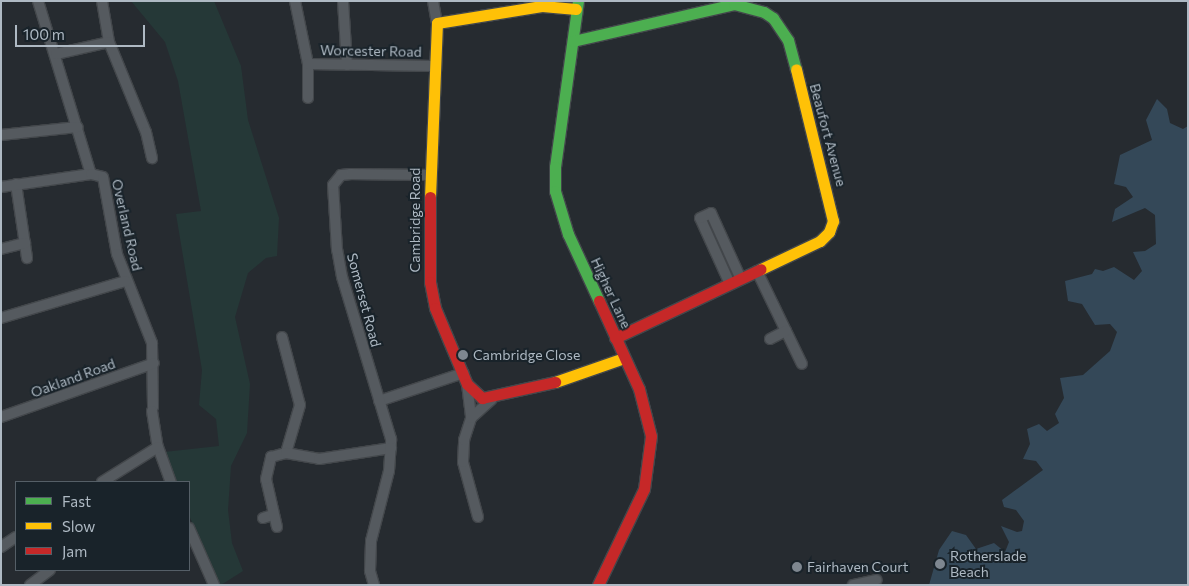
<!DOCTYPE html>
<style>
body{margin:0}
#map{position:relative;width:1189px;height:586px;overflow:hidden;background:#262b30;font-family:Commissioner,sans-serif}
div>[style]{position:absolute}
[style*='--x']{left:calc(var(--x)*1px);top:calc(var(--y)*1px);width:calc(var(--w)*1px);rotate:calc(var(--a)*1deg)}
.green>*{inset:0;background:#253837}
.water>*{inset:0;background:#344858}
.roads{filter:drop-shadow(1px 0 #43474b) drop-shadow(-1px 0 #43474b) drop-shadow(0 1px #43474b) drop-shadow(0 -1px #43474b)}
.street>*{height:10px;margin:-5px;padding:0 5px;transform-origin:5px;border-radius:5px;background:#555a5f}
.fast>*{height:11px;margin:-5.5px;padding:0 5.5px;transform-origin:5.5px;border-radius:5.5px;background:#4caf50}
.slow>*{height:11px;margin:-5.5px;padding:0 5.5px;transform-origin:5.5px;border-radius:5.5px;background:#ffc107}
.jam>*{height:11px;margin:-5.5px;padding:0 5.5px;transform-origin:5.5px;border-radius:5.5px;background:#c62828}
.dots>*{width:14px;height:14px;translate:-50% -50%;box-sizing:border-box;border:2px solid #19232a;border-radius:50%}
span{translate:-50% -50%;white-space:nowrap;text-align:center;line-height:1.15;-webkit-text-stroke:4px #19232a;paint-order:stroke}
.street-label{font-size:14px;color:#aeb9c3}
.poi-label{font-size:14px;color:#aeb9c3}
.left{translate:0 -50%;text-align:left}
.frame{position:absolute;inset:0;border:2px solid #aeb9c3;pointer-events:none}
.legend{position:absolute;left:15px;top:481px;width:175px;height:90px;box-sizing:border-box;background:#19232a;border:1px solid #555f67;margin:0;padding:6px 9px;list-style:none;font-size:15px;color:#aeb9c3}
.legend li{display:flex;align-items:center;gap:10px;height:25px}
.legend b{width:25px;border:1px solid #555f67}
.scale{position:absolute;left:15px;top:25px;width:130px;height:22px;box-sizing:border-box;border:2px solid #aeb9c3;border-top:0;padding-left:6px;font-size:15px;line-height:18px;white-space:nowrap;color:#aeb9c3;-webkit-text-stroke:4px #19232a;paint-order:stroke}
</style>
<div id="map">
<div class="green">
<div style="clip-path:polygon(131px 1px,214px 1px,241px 66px,248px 120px,279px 218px,277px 256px,266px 258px,248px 273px,235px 317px,250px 384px,247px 433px,231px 466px,228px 510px,232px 543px,243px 571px,221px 585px,217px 585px,189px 515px,189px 482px,175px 482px,164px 452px,219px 446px,216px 419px,199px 405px,202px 370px,176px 214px,201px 211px,178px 81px,165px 42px)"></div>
</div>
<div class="water">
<div style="clip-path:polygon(1157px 99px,1167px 109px,1170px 123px,1183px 129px,1188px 126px,1188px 585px,929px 585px,939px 550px,952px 531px,966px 535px,976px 549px,994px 543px,1005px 552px,1009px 542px,1001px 526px,1017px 532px,1022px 531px,1024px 521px,1016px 510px,1004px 507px,1002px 500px,1043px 470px,1036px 461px,1023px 459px,1030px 444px,1027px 429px,1039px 424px,1047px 431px,1059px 423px,1055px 414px,1064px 398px,1060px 378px,1083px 375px,1110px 351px,1117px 332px,1110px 324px,1095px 325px,1082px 304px,1068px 301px,1065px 281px,1092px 274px,1095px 269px,1103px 271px,1114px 267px,1134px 280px,1142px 271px,1133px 252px,1145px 251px,1156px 244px,1155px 215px,1145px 208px,1112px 222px,1115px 209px,1133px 197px,1126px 187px,1114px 184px,1120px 155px,1152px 140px,1146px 120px)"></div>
</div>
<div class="roads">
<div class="street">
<div style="--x:38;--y:1;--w:181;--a:73"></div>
<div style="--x:102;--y:1;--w:42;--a:80.3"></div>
<div style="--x:109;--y:42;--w:97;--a:67.7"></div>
<div style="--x:146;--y:132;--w:27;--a:77"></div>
<div style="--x:295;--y:1;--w:64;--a:78.3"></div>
<div style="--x:308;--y:64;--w:34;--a:90"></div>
<div style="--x:343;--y:1;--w:64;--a:86.4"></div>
<div style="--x:433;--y:1;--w:22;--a:80"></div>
<div style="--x:56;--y:54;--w:54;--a:-12.8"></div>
<div style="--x:308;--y:64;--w:126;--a:0.9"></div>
<div style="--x:1;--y:135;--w:77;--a:-5.9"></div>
<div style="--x:16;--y:184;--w:75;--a:81.5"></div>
<div style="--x:1;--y:187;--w:91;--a:-8.2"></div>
<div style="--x:91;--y:174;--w:12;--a:14"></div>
<div style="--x:103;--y:177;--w:78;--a:79.7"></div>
<div style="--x:117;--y:254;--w:96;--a:68.5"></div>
<div style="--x:152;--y:343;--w:64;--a:89.1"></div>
<div style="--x:1;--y:249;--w:25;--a:-14"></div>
<div style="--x:757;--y:271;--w:103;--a:64.2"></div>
<div style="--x:730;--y:284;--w:72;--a:-114.4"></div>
<div style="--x:700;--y:218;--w:12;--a:-24"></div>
<div style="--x:711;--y:213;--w:72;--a:65.6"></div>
<div style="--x:1;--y:318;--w:130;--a:-16.5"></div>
<div style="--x:282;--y:337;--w:70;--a:75.2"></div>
<div style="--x:300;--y:405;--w:50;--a:106.3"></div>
<div style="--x:770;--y:339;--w:18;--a:-27"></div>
<div style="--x:467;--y:384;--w:34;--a:83"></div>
<div style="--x:379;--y:401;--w:89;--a:-18.4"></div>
<div style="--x:152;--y:411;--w:36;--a:81"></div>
<div style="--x:158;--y:447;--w:37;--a:70"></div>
<div style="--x:1;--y:417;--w:162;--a:-19.4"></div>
<div style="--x:102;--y:482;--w:66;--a:-32"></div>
<div style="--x:478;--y:517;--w:57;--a:-105.3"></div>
<div style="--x:463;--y:462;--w:22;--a:-87"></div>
<div style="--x:464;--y:440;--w:23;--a:-72"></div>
<div style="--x:471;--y:418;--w:28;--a:-42"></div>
<div style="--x:263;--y:518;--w:10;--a:-17"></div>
<div style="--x:277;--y:527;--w:49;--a:-102.9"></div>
<div style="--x:266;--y:479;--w:23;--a:-77"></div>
<div style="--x:271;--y:457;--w:16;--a:-15"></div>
<div style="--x:286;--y:453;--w:34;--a:10"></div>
<div style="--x:319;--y:459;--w:73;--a:-8.7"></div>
<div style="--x:189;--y:528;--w:62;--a:66.3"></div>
<div style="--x:1;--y:547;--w:18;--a:-34"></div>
<div style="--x:30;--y:585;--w:25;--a:-37"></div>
<div style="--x:374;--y:585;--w:15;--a:-106"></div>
<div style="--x:370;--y:571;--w:30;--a:-88"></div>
<div style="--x:371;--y:541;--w:72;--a:-75.6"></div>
<div style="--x:389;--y:471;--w:32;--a:-86"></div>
<div style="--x:391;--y:439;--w:169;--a:-106.8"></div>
<div style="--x:342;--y:277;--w:27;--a:-100"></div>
<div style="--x:337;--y:250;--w:65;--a:-93.5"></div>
<div style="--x:333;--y:185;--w:13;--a:-51"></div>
<div style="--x:341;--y:175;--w:10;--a:-6"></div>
<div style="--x:351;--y:174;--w:78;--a:0.7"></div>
<div style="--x:853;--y:585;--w:24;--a:-12"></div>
</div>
<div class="fast">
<div style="--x:578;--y:1;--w:168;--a:97.9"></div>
<div style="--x:555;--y:167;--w:24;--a:90"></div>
<div style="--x:555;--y:191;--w:45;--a:73.2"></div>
<div style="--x:568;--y:234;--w:74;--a:65.2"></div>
<div style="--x:573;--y:41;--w:165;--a:-12.9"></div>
<div style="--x:734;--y:4;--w:31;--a:15"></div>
<div style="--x:764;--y:12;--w:11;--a:34"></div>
<div style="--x:773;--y:18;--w:27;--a:56"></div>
<div style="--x:788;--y:40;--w:30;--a:75"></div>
</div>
<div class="slow">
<div style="--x:430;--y:197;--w:174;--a:-87.7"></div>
<div style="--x:437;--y:23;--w:106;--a:-9.2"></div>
<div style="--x:542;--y:6;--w:34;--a:5"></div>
<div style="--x:761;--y:269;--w:65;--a:-25.4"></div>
<div style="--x:820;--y:241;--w:13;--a:-45"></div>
<div style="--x:829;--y:232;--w:12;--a:-70"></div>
<div style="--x:833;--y:221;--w:156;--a:-103.7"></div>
<div style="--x:555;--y:382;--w:73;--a:-19.2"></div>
</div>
<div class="jam">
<div style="--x:430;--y:197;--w:85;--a:90"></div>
<div style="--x:430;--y:282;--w:26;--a:79"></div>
<div style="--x:435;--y:308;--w:82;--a:67.2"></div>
<div style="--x:467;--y:384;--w:21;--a:43"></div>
<div style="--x:482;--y:398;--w:75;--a:-12.4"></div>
<div style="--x:615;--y:338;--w:161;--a:-25.3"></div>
<div style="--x:598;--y:585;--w:106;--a:-64.4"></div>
<div style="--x:644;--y:489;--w:53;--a:-82.5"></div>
<div style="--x:651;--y:436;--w:49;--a:-104.3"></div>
<div style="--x:639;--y:389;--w:97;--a:-114.4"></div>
</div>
</div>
<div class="dots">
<div style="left:463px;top:355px;background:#7e8790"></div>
<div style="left:940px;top:564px;background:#7e8790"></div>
<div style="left:797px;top:567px;background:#7e8790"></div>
</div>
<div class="street-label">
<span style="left:371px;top:51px;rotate:1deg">Worcester Road</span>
<span style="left:828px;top:135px;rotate:75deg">Beaufort Avenue</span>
<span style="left:415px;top:220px;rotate:-90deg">Cambridge Road</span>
<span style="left:127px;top:225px;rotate:77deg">Overland Road</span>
<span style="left:611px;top:293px;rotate:65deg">Higher Lane</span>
<span style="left:364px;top:300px;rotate:75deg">Somerset Road</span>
<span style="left:73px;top:378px;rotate:-20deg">Oakland Road</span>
</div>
<div class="poi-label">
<span class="left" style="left:473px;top:355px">Cambridge Close</span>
<span class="left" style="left:950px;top:564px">Rotherslade<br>Beach</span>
<span class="left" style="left:807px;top:567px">Fairhaven Court</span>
</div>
<div class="frame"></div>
<ul class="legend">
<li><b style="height:6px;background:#4caf50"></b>Fast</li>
<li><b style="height:6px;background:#ffc107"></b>Slow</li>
<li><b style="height:6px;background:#c62828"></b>Jam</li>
</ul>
<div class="scale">100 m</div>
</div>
